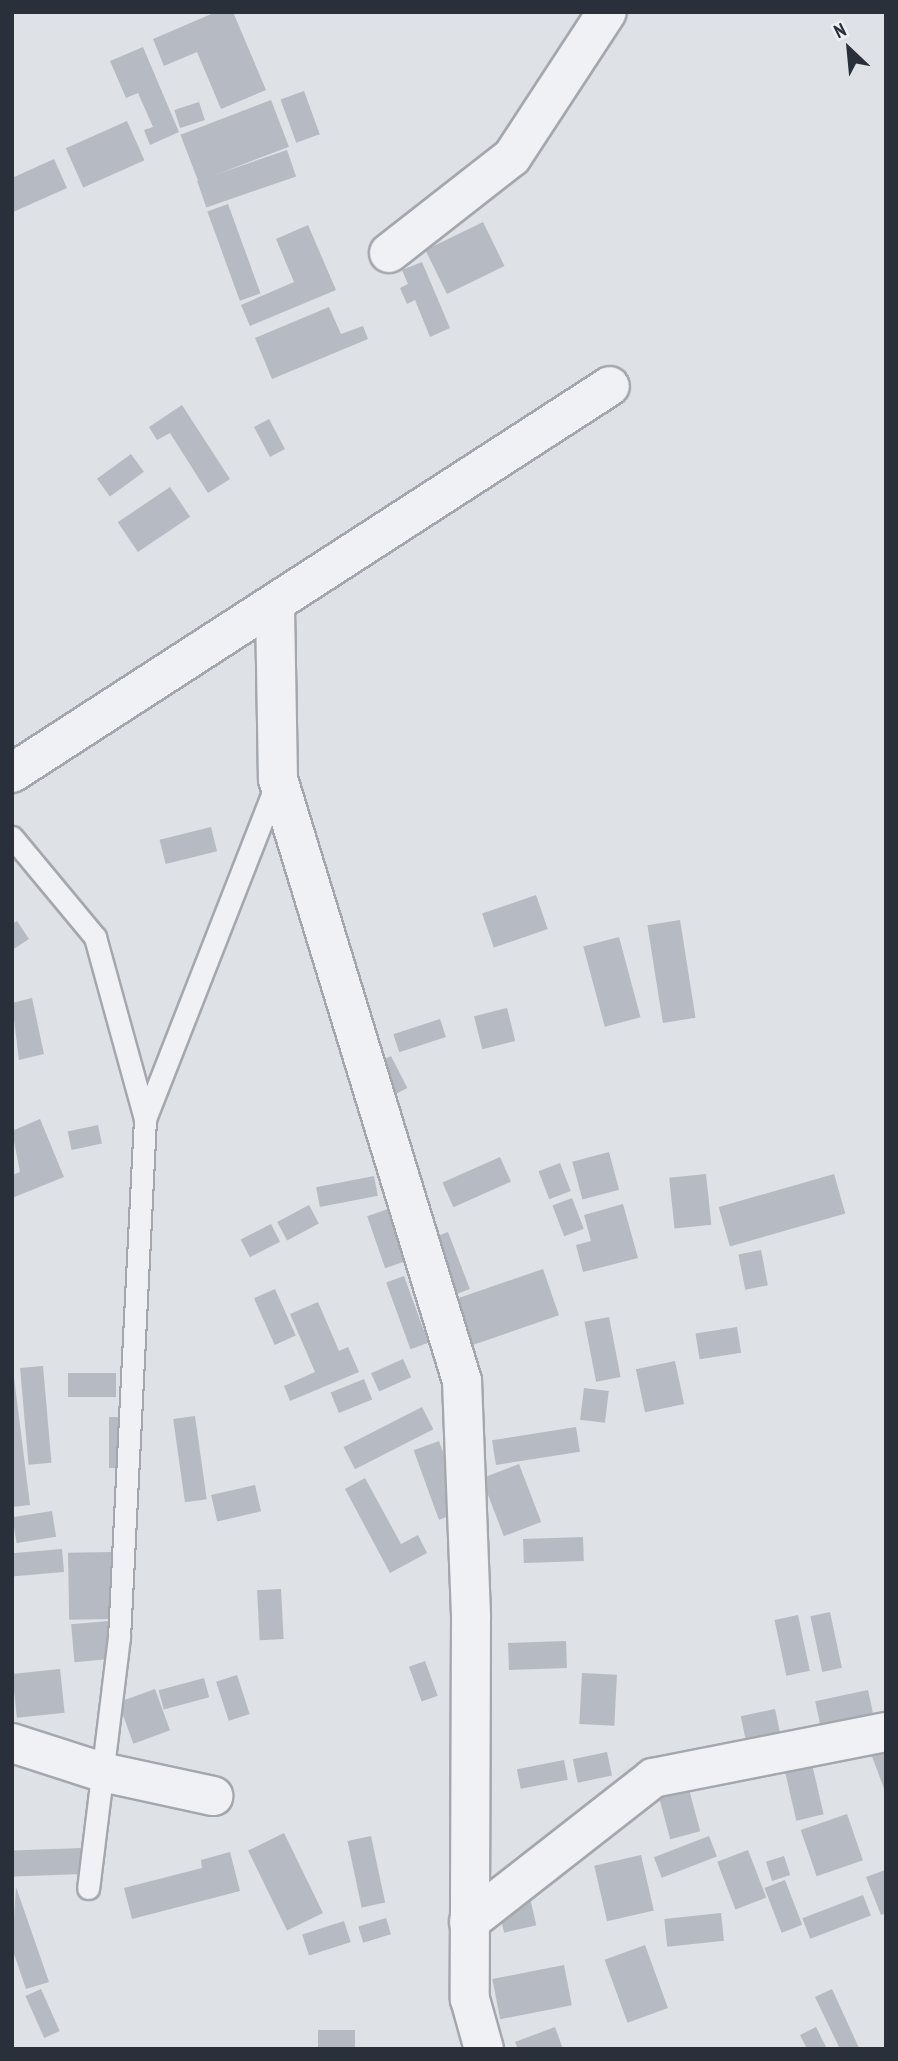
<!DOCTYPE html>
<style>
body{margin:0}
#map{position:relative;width:898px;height:2061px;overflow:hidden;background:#dee1e5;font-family:"PT Sans Narrow",sans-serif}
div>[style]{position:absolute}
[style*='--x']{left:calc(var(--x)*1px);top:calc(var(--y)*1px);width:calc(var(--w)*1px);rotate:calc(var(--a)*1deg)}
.building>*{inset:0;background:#b6bac2;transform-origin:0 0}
.roads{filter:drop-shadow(2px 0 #a4a8ae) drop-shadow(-2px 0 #a4a8ae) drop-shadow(0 2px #a4a8ae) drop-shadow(0 -2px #a4a8ae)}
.lane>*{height:21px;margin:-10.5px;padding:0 10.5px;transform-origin:10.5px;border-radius:10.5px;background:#f0f1f4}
.street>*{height:38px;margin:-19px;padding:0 19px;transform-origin:19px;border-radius:19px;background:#f0f1f4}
span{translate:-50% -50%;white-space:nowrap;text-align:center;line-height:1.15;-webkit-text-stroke:7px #edf0f3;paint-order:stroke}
.frame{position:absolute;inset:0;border:14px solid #29303a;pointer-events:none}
.north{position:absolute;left:814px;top:14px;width:70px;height:70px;-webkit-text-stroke:5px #edf0f3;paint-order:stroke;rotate:334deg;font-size:19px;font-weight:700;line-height:28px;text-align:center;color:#29303a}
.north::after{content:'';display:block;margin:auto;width:24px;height:32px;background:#29303a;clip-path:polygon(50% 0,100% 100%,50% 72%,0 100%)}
</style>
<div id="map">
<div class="building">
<div style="clip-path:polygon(216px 12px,233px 12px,266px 90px,221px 109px,197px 52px,164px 66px,153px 39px)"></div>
<div style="clip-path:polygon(143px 47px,179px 132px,150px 145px,144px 130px,153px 127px,138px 93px,126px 98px,110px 61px)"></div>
<div style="left:304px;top:91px;width:46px;height:25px;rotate:70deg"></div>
<div style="left:271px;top:100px;width:50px;height:97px;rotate:69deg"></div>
<div style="left:199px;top:102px;width:19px;height:26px;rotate:72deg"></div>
<div style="left:127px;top:121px;width:43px;height:67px;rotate:66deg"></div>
<div style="left:287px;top:150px;width:28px;height:95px;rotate:71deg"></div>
<div style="clip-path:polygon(54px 159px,67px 188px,13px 212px,12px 178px)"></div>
<div style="left:228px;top:204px;width:95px;height:22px;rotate:70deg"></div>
<div style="left:483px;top:222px;width:49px;height:64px;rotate:64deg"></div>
<div style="clip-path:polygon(308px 225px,336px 290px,250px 326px,241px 305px,294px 282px,276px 239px)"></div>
<div style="clip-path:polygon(422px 262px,450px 328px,430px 337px,415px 300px,407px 304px,400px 288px,408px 284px,402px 270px)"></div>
<div style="clip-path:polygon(329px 307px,341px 334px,363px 326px,368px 339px,272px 379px,255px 338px)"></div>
<div style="clip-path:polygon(182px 405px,230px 479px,208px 493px,170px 433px,157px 440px,149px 427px)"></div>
<div style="left:269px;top:419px;width:34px;height:17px;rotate:62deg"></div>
<div style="left:131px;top:454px;width:22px;height:42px;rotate:54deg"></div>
<div style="left:170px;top:487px;width:36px;height:63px;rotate:56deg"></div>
<div style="left:211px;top:827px;width:25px;height:53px;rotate:76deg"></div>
<div style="left:536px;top:895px;width:36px;height:57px;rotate:71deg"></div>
<div style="left:680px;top:920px;width:99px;height:33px;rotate:81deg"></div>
<div style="clip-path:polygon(17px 921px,29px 939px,12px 950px,12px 924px)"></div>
<div style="left:619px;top:937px;width:83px;height:37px;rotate:75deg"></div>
<div style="clip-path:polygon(32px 998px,44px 1054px,19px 1060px,12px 1003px)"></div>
<div style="left:507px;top:1008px;width:34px;height:34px;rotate:76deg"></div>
<div style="left:440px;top:1019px;width:19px;height:49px;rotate:72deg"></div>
<div style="left:391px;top:1056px;width:36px;height:16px;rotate:63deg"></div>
<div style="clip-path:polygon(40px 1119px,64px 1177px,12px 1198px,12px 1175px,20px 1172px,12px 1131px)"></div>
<div style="left:98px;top:1125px;width:19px;height:31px;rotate:78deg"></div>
<div style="left:609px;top:1152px;width:39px;height:38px;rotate:75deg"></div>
<div style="left:500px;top:1157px;width:27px;height:63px;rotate:66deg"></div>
<div style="left:560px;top:1163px;width:30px;height:23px;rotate:69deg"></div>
<div style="left:706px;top:1174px;width:51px;height:37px;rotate:84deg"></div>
<div style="left:834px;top:1174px;width:41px;height:120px;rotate:74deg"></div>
<div style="left:374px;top:1176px;width:20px;height:59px;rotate:79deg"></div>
<div style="left:572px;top:1198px;width:33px;height:21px;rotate:69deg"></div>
<div style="clip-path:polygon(623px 1204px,638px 1258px,583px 1272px,576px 1245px,591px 1241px,584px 1215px)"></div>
<div style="left:309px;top:1205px;width:21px;height:36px;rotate:62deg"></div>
<div style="left:388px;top:1209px;width:55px;height:22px;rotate:71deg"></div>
<div style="left:271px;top:1224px;width:20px;height:34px;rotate:63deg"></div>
<div style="left:448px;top:1232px;width:61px;height:24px;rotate:69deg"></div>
<div style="left:761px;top:1250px;width:36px;height:23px;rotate:79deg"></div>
<div style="left:543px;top:1269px;width:49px;height:99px;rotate:71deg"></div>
<div style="left:404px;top:1276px;width:71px;height:19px;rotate:70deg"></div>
<div style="left:275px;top:1289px;width:51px;height:23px;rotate:66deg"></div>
<div style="clip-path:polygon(318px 1302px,339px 1351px,348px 1347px,359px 1372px,290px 1401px,284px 1386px,315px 1372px,290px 1314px)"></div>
<div style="left:609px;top:1317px;width:61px;height:25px;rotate:79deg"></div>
<div style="left:737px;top:1327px;width:26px;height:42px;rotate:81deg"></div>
<div style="left:403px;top:1359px;width:20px;height:35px;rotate:66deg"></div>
<div style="left:675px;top:1361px;width:44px;height:40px;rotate:78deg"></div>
<div style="left:43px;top:1366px;width:97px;height:23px;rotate:85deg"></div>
<div style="left:68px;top:1373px;width:48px;height:24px"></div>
<div style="clip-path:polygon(14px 1378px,30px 1505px,12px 1507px,12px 1379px)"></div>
<div style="left:364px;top:1379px;width:22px;height:36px;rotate:68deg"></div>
<div style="left:584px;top:1388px;width:25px;height:32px;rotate:7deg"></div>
<div style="left:422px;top:1407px;width:25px;height:88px;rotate:63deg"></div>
<div style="left:195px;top:1416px;width:84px;height:22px;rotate:82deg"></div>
<div style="left:109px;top:1417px;width:18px;height:51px"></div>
<div style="left:576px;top:1427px;width:25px;height:85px;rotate:81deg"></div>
<div style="left:439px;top:1441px;width:74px;height:27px;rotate:70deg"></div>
<div style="left:519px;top:1464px;width:62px;height:40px;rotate:69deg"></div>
<div style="clip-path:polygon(365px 1478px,401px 1544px,418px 1535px,427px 1553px,390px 1573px,345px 1489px)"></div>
<div style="left:255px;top:1485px;width:27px;height:45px;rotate:77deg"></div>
<div style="left:52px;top:1511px;width:26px;height:40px;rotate:81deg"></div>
<div style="left:583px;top:1537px;width:24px;height:60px;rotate:88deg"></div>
<div style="left:62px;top:1549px;width:23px;height:50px;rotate:85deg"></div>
<div style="left:112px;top:1552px;width:67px;height:44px;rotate:89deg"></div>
<div style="left:281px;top:1589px;width:50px;height:24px;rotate:87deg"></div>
<div style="left:830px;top:1612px;width:57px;height:20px;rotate:78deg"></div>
<div style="left:798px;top:1615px;width:57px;height:24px;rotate:78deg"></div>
<div style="left:109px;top:1621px;width:38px;height:38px;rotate:85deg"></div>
<div style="left:566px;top:1641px;width:27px;height:58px;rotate:88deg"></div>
<div style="left:425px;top:1661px;width:37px;height:17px;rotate:70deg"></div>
<div style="left:60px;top:1669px;width:44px;height:48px;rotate:84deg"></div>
<div style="left:582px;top:1673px;width:35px;height:51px;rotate:3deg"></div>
<div style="left:237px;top:1675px;width:41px;height:22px;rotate:72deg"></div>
<div style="left:204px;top:1678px;width:20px;height:47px;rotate:75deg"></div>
<div style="left:155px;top:1689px;width:44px;height:39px;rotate:70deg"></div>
<div style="left:868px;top:1690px;width:29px;height:54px;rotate:78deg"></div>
<div style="left:775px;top:1709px;width:25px;height:35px;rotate:78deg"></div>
<div style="clip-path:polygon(886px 1745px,886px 1794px,870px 1751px)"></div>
<div style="left:809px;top:1751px;width:65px;height:28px;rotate:77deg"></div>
<div style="left:607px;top:1752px;width:24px;height:35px;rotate:78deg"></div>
<div style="left:564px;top:1760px;width:20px;height:48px;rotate:79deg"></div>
<div style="left:687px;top:1782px;width:51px;height:31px;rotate:75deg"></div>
<div style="left:847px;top:1814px;width:49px;height:49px;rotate:71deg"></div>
<div style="left:284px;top:1833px;width:89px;height:40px;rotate:64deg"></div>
<div style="left:371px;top:1836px;width:68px;height:24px;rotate:78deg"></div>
<div style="left:709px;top:1836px;width:22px;height:59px;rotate:69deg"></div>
<div style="left:82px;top:1848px;width:26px;height:70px;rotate:88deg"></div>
<div style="left:748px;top:1850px;width:51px;height:33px;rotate:69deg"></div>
<div style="clip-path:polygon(230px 1852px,240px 1891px,132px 1919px,124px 1888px,202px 1868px,201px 1860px)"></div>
<div style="left:641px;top:1855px;width:57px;height:48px;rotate:77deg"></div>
<div style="left:784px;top:1856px;width:20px;height:19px;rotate:72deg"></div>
<div style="clip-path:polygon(885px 1870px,886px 1913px,881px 1915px,866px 1877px)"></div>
<div style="left:785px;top:1880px;width:48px;height:22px;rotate:69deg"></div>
<div style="clip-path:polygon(16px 1887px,49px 1982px,26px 1989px,12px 1948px)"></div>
<div style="left:863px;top:1895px;width:22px;height:65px;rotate:69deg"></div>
<div style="left:530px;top:1898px;width:28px;height:33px;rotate:77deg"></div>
<div style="left:721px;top:1913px;width:28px;height:57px;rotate:84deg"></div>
<div style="left:386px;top:1918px;width:17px;height:29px;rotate:73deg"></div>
<div style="left:344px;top:1921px;width:22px;height:44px;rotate:72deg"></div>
<div style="left:645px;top:1945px;width:67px;height:43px;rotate:70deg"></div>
<div style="left:564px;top:1965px;width:41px;height:73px;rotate:79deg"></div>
<div style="left:41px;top:1989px;width:46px;height:17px;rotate:66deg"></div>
<div style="clip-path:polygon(832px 1989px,859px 2048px,858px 2049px,840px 2049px,815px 1997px)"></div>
<div style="clip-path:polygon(555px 2027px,563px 2049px,518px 2049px,515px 2042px)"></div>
<div style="clip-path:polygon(816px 2027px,827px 2049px,807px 2049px,800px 2035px)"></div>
<div style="left:355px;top:2030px;width:19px;height:37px;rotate:90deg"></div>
</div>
<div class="roads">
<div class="lane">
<div style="--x:12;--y:837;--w:130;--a:50.3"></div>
<div style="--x:95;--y:937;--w:189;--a:74.6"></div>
<div style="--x:145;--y:1119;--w:519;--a:92.87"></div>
<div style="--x:119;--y:1637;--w:253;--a:97"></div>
<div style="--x:145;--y:1119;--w:362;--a:-68.6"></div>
</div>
<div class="street">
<div style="--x:389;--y:253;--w:156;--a:-38"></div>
<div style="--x:512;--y:157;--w:173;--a:-56.8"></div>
<div style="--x:275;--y:608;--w:171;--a:89"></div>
<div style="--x:278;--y:779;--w:629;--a:73"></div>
<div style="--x:462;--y:1381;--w:237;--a:87.8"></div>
<div style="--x:471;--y:1618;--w:381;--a:90.2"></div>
<div style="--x:470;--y:1999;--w:52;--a:74.4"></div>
<div style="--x:12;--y:773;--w:712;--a:-32.91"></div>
<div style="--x:12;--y:1743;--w:95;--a:17.9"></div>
<div style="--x:102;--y:1772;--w:114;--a:12.2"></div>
<div style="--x:469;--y:1922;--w:234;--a:-38"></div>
<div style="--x:653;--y:1778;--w:237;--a:-11.2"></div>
</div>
</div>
<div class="frame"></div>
<div class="north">N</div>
</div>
